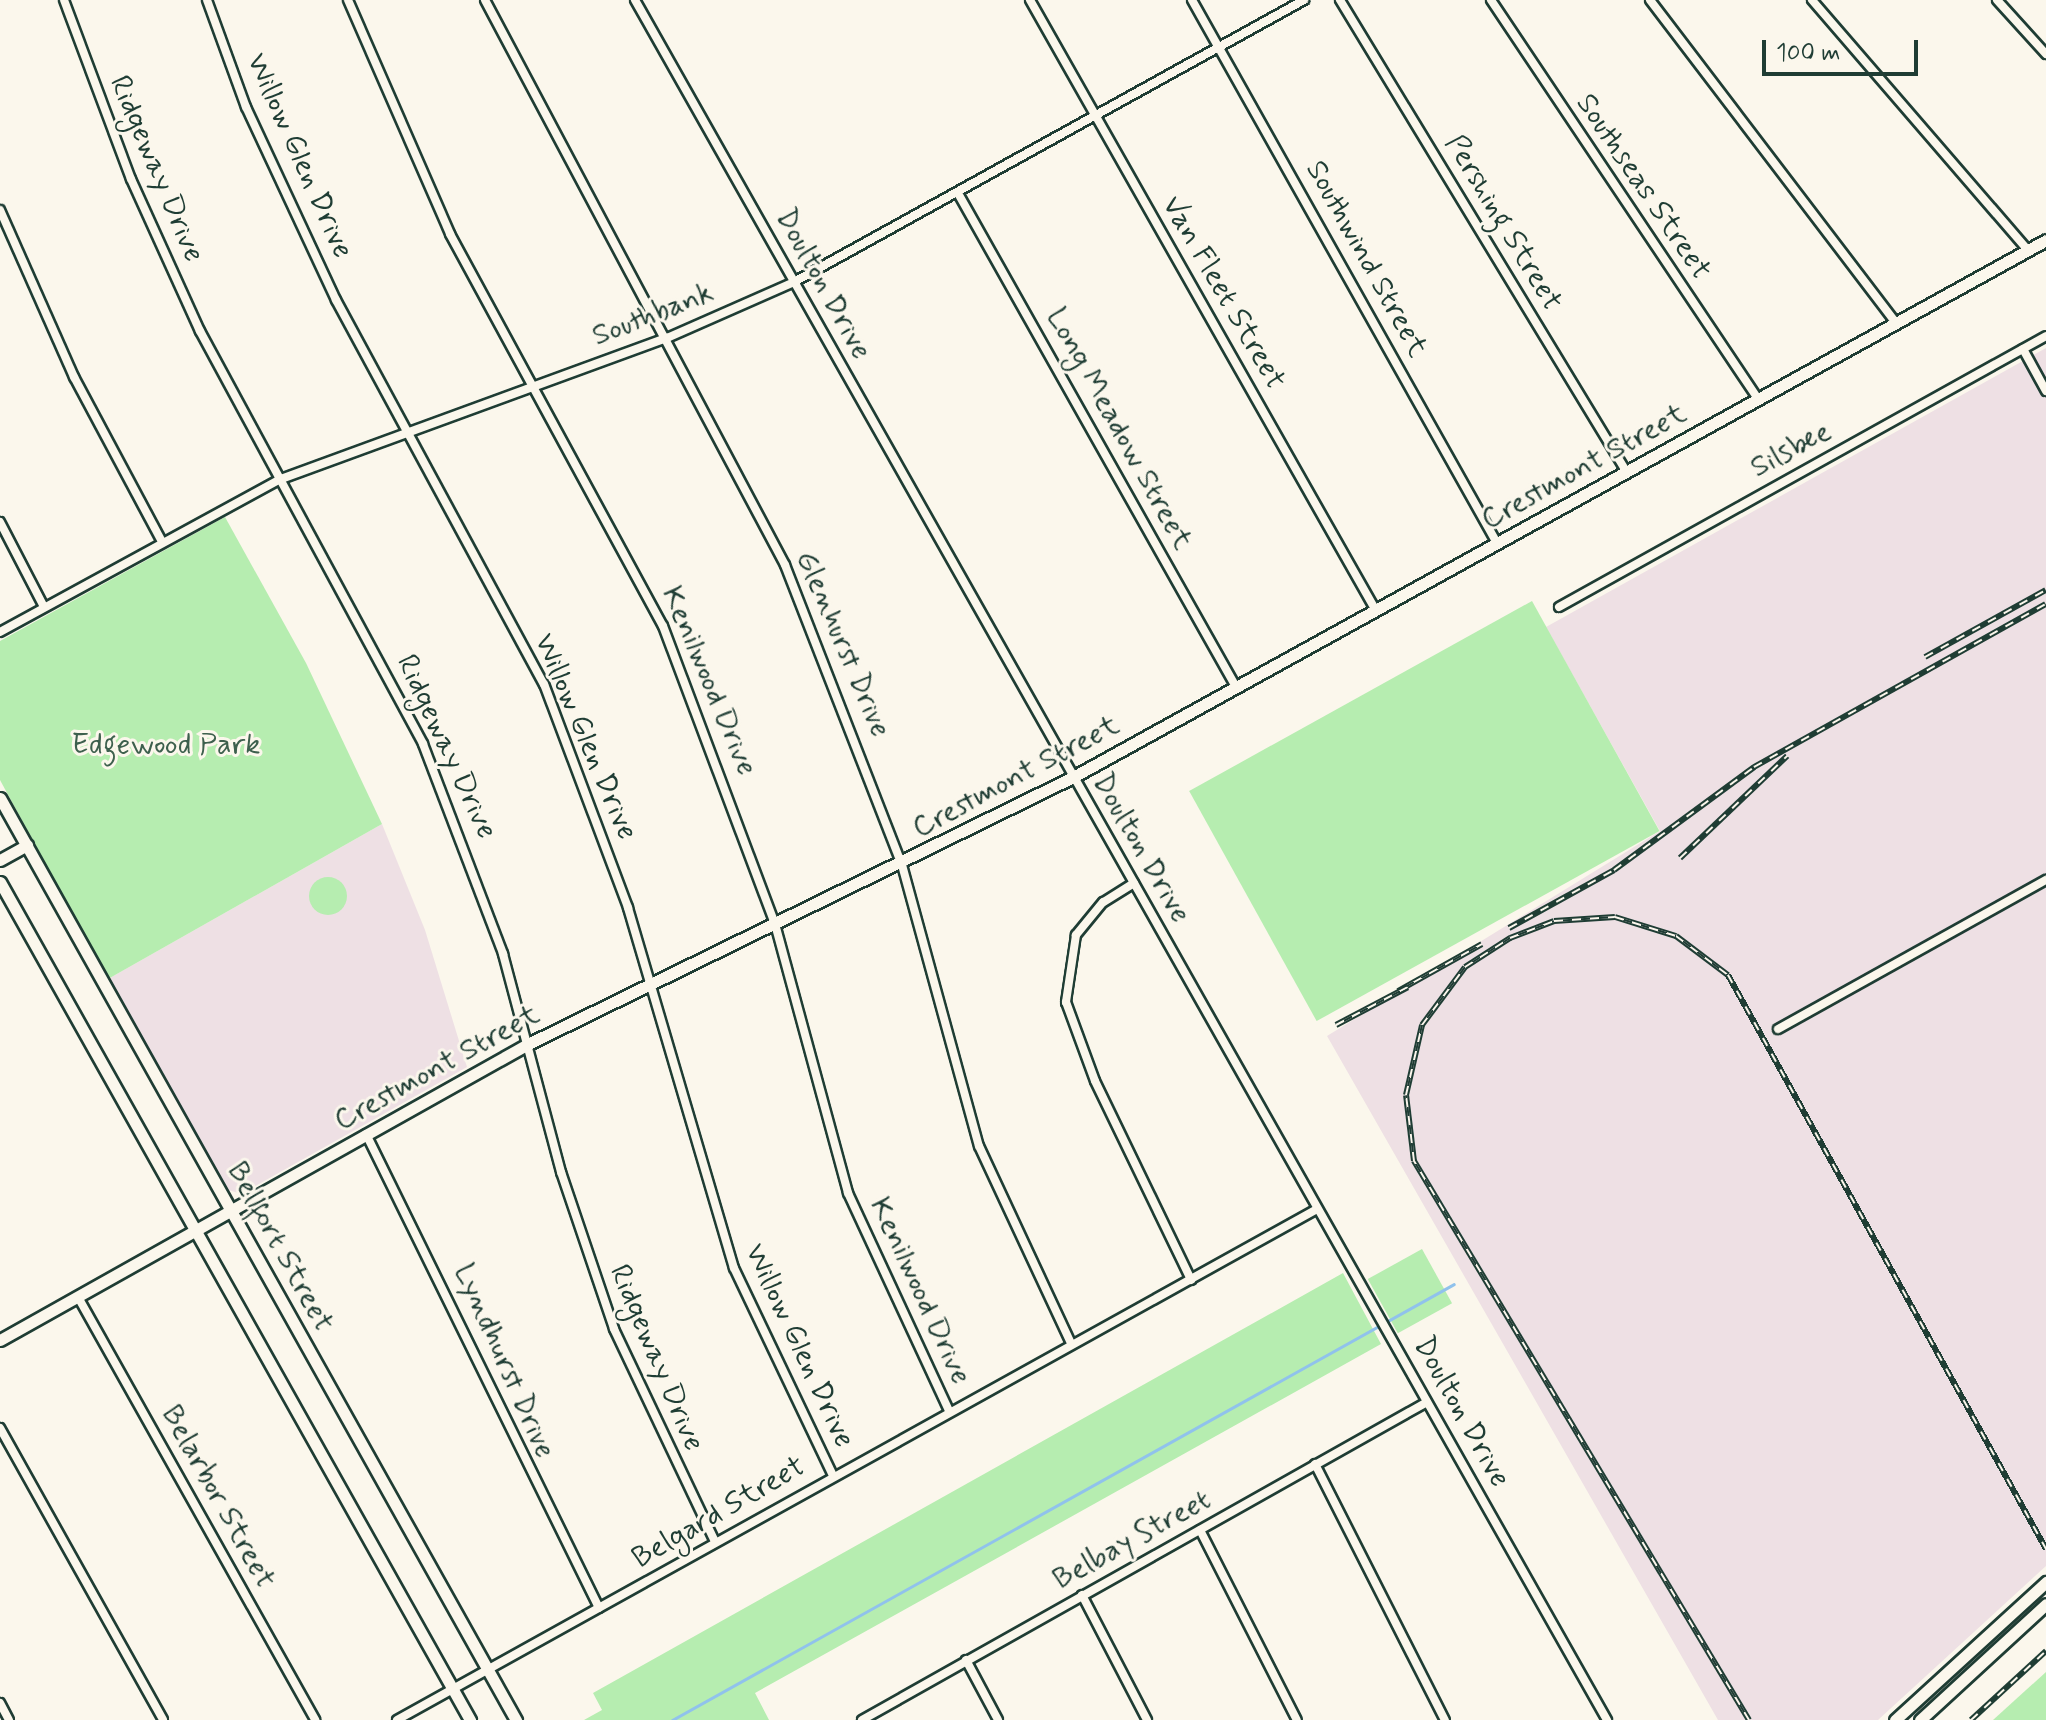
<!DOCTYPE html>
<style>
body{margin:0}
#map{position:relative;width:2046px;height:1720px;overflow:hidden;background:#fbf7ec;font-family:Mynerve,sans-serif}
div>[style]{position:absolute}
[style*='--x']{left:calc(var(--x)*1px);top:calc(var(--y)*1px);width:calc(var(--w)*1px);rotate:calc(var(--a)*1deg)}
.built>*{inset:0;background:#eee0e4}
.green>*{inset:0;background:#b6edb0;transform-origin:0 0}
.round{border-radius:50%}
.stream>*{height:3px;margin:-1.5px;padding:0 1.5px;transform-origin:1.5px;border-radius:1.5px;background:#90c2ec}
.roads{filter:drop-shadow(2px 0 #1f3d34) drop-shadow(-2px 0 #1f3d34) drop-shadow(0 2px #1f3d34) drop-shadow(0 -2px #1f3d34)}
.street>*{height:8px;margin:-4px;padding:0 4px;transform-origin:4px;border-radius:4px;background:#fbf7ec}
.secondary>*{height:11px;margin:-5.5px;padding:0 5.5px;transform-origin:5.5px;border-radius:5.5px;background:#fbf7ec}
.rail>*{height:6px;margin-top:-3px;transform-origin:0;background:repeating-linear-gradient(90deg,#fbf7ec 0 9px,#1f3d34 0 18px);box-sizing:border-box;border-block:2px solid #1f3d34}
span{translate:-50% -50%;white-space:nowrap;text-align:center;line-height:1.15;-webkit-text-stroke:6px #fbf7ec;paint-order:stroke}
.street-label{font-size:30px;color:#1f3d34}
.park-label{font-size:30px;color:#3d604d}
.scale{position:absolute;left:1762px;top:40px;width:156px;height:36px;box-sizing:border-box;border:4px solid #1f3d34;border-top:0;padding-left:10px;font-size:24px;line-height:28px;white-space:nowrap;color:#1f3d34;-webkit-text-stroke:6px #fbf7ec;paint-order:stroke}
</style>
<div id="map">
<div class="built">
<div style="clip-path:polygon(2046px 348px,2046px 1566px,1878px 1720px,1718px 1720px,1327px 1036px,1660px 831px,1546px 627px)"></div>
<div style="clip-path:polygon(382px 824px,425px 930px,467px 1067px,241px 1194px,226px 1189px,108px 979px)"></div>
</div>
<div class="green">
<div style="clip-path:polygon(225px 517px,306px 663px,382px 824px,108px 979px,0 780px,0 641px)"></div>
<div style="left:1532px;top:601px;width:263px;height:392px;rotate:61deg"></div>
<div class="round" style="left:309px;top:877px;width:38px;height:38px"></div>
<div style="left:1422px;top:1249px;width:62px;height:62px;rotate:61deg"></div>
<div style="clip-path:polygon(1343px 1273px,1381px 1344px,755px 1693px,769px 1720px,584px 1720px,602px 1710px,593px 1693px)"></div>
<div style="clip-path:polygon(2046px 1672px,2046px 1720px,1993px 1720px)"></div>
</div>
<div class="stream">
<div style="--x:672;--y:1720;--w:895;--a:-29.14"></div>
</div>
<div class="roads">
<div class="street">
<div style="--x:64;--y:0;--w:191;--a:69.5"></div>
<div style="--x:131;--y:179;--w:167;--a:65.6"></div>
<div style="--x:200;--y:331;--w:469;--a:61.6"></div>
<div style="--x:423;--y:744;--w:225;--a:69.1"></div>
<div style="--x:503;--y:954;--w:226;--a:75.1"></div>
<div style="--x:561;--y:1172;--w:166;--a:71.3"></div>
<div style="--x:614;--y:1329;--w:236;--a:64.6"></div>
<div style="--x:207;--y:0;--w:114;--a:70"></div>
<div style="--x:246;--y:107;--w:213;--a:65"></div>
<div style="--x:336;--y:300;--w:437;--a:61.6"></div>
<div style="--x:544;--y:684;--w:239;--a:69.4"></div>
<div style="--x:628;--y:908;--w:375;--a:73.6"></div>
<div style="--x:734;--y:1268;--w:230;--a:64.5"></div>
<div style="--x:348;--y:0;--w:255;--a:66.4"></div>
<div style="--x:450;--y:234;--w:446;--a:61.5"></div>
<div style="--x:663;--y:626;--w:318;--a:69.4"></div>
<div style="--x:775;--y:924;--w:279;--a:74.8"></div>
<div style="--x:848;--y:1193;--w:240;--a:65.1"></div>
<div style="--x:485;--y:0;--w:640;--a:62.03"></div>
<div style="--x:785;--y:565;--w:322;--a:68.7"></div>
<div style="--x:902;--y:865;--w:291;--a:74.7"></div>
<div style="--x:979;--y:1146;--w:217;--a:65"></div>
<div style="--x:635;--y:0;--w:1976;--a:60.53"></div>
<div style="--x:1030;--y:0;--w:700;--a:60.47"></div>
<div style="--x:1192;--y:0;--w:623;--a:60.68"></div>
<div style="--x:1340;--y:0;--w:551;--a:58.73"></div>
<div style="--x:1491;--y:0;--w:480;--a:56.2"></div>
<div style="--x:1650;--y:0;--w:406;--a:52.7"></div>
<div style="--x:1812;--y:0;--w:330;--a:49.2"></div>
<div style="--x:1997;--y:0;--w:73;--a:47.8"></div>
<div style="--x:959;--y:195;--w:565;--a:60.62"></div>
<div style="--x:0;--y:210;--w:183;--a:66.1"></div>
<div style="--x:74;--y:377;--w:185;--a:61.9"></div>
<div style="--x:2023;--y:349;--w:48;--a:61.3"></div>
<div style="--x:0;--y:522;--w:96;--a:62.6"></div>
<div style="--x:1559;--y:607;--w:557;--a:-29.09"></div>
<div style="--x:0;--y:632;--w:320;--a:-28.6"></div>
<div style="--x:281;--y:479;--w:411;--a:-20.1"></div>
<div style="--x:667;--y:338;--w:139;--a:-23.8"></div>
<div style="--x:794;--y:282;--w:583;--a:-28.94"></div>
<div style="--x:1134;--y:883;--w:36;--a:148"></div>
<div style="--x:1103;--y:902;--w:43;--a:129.3"></div>
<div style="--x:1076;--y:935;--w:68;--a:98.5"></div>
<div style="--x:1066;--y:1002;--w:84;--a:69.8"></div>
<div style="--x:1095;--y:1081;--w:221;--a:64.2"></div>
<div style="--x:1778;--y:1029;--w:307;--a:-29.1"></div>
<div style="--x:366;--y:1134;--w:528;--a:63.82"></div>
<div style="--x:78;--y:1297;--w:485;--a:60.7"></div>
<div style="--x:0;--y:1428;--w:334;--a:60.8"></div>
<div style="--x:1315;--y:1464;--w:287;--a:63.1"></div>
<div style="--x:1200;--y:1530;--w:213;--a:63"></div>
<div style="--x:1082;--y:1595;--w:141;--a:62.5"></div>
<div style="--x:966;--y:1660;--w:68;--a:61.9"></div>
<div style="--x:0;--y:1703;--w:19;--a:62"></div>
<div style="--x:397;--y:1720;--w:1052;--a:-29.05"></div>
<div style="--x:862;--y:1720;--w:648;--a:-29.37"></div>
</div>
<div class="secondary">
<div style="--x:0;--y:798;--w:1057;--a:60.77"></div>
<div style="--x:0;--y:860;--w:31;--a:-29"></div>
<div style="--x:0;--y:882;--w:961;--a:60.71"></div>
<div style="--x:0;--y:1340;--w:605;--a:-29.28"></div>
<div style="--x:528;--y:1044;--w:607;--a:-26.1"></div>
<div style="--x:1073;--y:777;--w:1111;--a:-28.89"></div>
<div style="--x:1895;--y:1720;--w:205;--a:-42.4"></div>
<div style="--x:1920;--y:1720;--w:171;--a:-42.6"></div>
</div>
</div>
<div class="rail">
<div style="--x:1925;--y:657;--w:138;--a:-29"></div>
<div style="--x:1680;--y:858;--w:148;--a:-43.6"></div>
<div style="--x:1509;--y:928;--w:120;--a:-28.9"></div>
<div style="--x:1614;--y:870;--w:174;--a:-36.3"></div>
<div style="--x:1754;--y:767;--w:334;--a:-29.2"></div>
<div style="--x:1398;--y:991;--w:96;--a:-29.2"></div>
<div style="--x:1336;--y:1025;--w:81;--a:-27.8"></div>
<div style="--x:1749;--y:1720;--w:652;--a:-120.93"></div>
<div style="--x:1414;--y:1161;--w:66;--a:-96.9"></div>
<div style="--x:1406;--y:1095;--w:72;--a:-77.1"></div>
<div style="--x:1422;--y:1025;--w:72;--a:-53.4"></div>
<div style="--x:1465;--y:967;--w:54;--a:-32.8"></div>
<div style="--x:1510;--y:938;--w:47;--a:-21.1"></div>
<div style="--x:1554;--y:921;--w:61;--a:-3.8"></div>
<div style="--x:1615;--y:917;--w:64;--a:17.3"></div>
<div style="--x:1676;--y:936;--w:65;--a:36.9"></div>
<div style="--x:1728;--y:975;--w:656;--a:61.01"></div>
<div style="--x:1971;--y:1720;--w:102;--a:-42.6"></div>
</div>
<div class="street-label">
<span style="left:299px;top:156px;rotate:66deg">Willow Glen Drive</span>
<span style="left:156px;top:169px;rotate:67deg">Ridgeway Drive</span>
<span style="left:1643px;top:187px;rotate:56deg">Southseas Street</span>
<span style="left:1503px;top:223px;rotate:59deg">Pershing Street</span>
<span style="left:1366px;top:259px;rotate:61deg">Southwind Street</span>
<span style="left:823px;top:284px;rotate:61deg">Doulton Drive</span>
<span style="left:1223px;top:293px;rotate:60deg">Van Fleet Street</span>
<span style="left:653px;top:315px;rotate:-21deg">Southbank</span>
<span style="left:1119px;top:429px;rotate:61deg">Long Meadow Street</span>
<span style="left:1791px;top:450px;rotate:-28deg">Silsbee</span>
<span style="left:1584px;top:467px;rotate:-29deg">Crestmont Street</span>
<span style="left:843px;top:644px;rotate:67deg">Glenhurst Drive</span>
<span style="left:709px;top:681px;rotate:67deg">Kenilwood Drive</span>
<span style="left:585px;top:737px;rotate:67deg">Willow Glen Drive</span>
<span style="left:446px;top:747px;rotate:65deg">Ridgeway Drive</span>
<span style="left:1016px;top:777px;rotate:-28deg">Crestmont Street</span>
<span style="left:1141px;top:848px;rotate:60deg">Doulton Drive</span>
<span style="left:437px;top:1068px;rotate:-29deg">Crestmont Street</span>
<span style="left:280px;top:1247px;rotate:61deg">Bellfort Street</span>
<span style="left:920px;top:1291px;rotate:65deg">Kenilwood Drive</span>
<span style="left:799px;top:1346px;rotate:65deg">Willow Glen Drive</span>
<span style="left:656px;top:1358px;rotate:67deg">Ridgeway Drive</span>
<span style="left:504px;top:1361px;rotate:66deg">Lyndhurst Drive</span>
<span style="left:1461px;top:1412px;rotate:61deg">Doulton Drive</span>
<span style="left:218px;top:1497px;rotate:61deg">Belarbor Street</span>
<span style="left:719px;top:1513px;rotate:-30deg">Belgard Street</span>
<span style="left:1132px;top:1540px;rotate:-29deg">Belbay Street</span>
</div>
<div class="park-label">
<span style="left:166px;top:745px">Edgewood Park</span>
</div>
<div class="scale">100 m</div>
</div>
